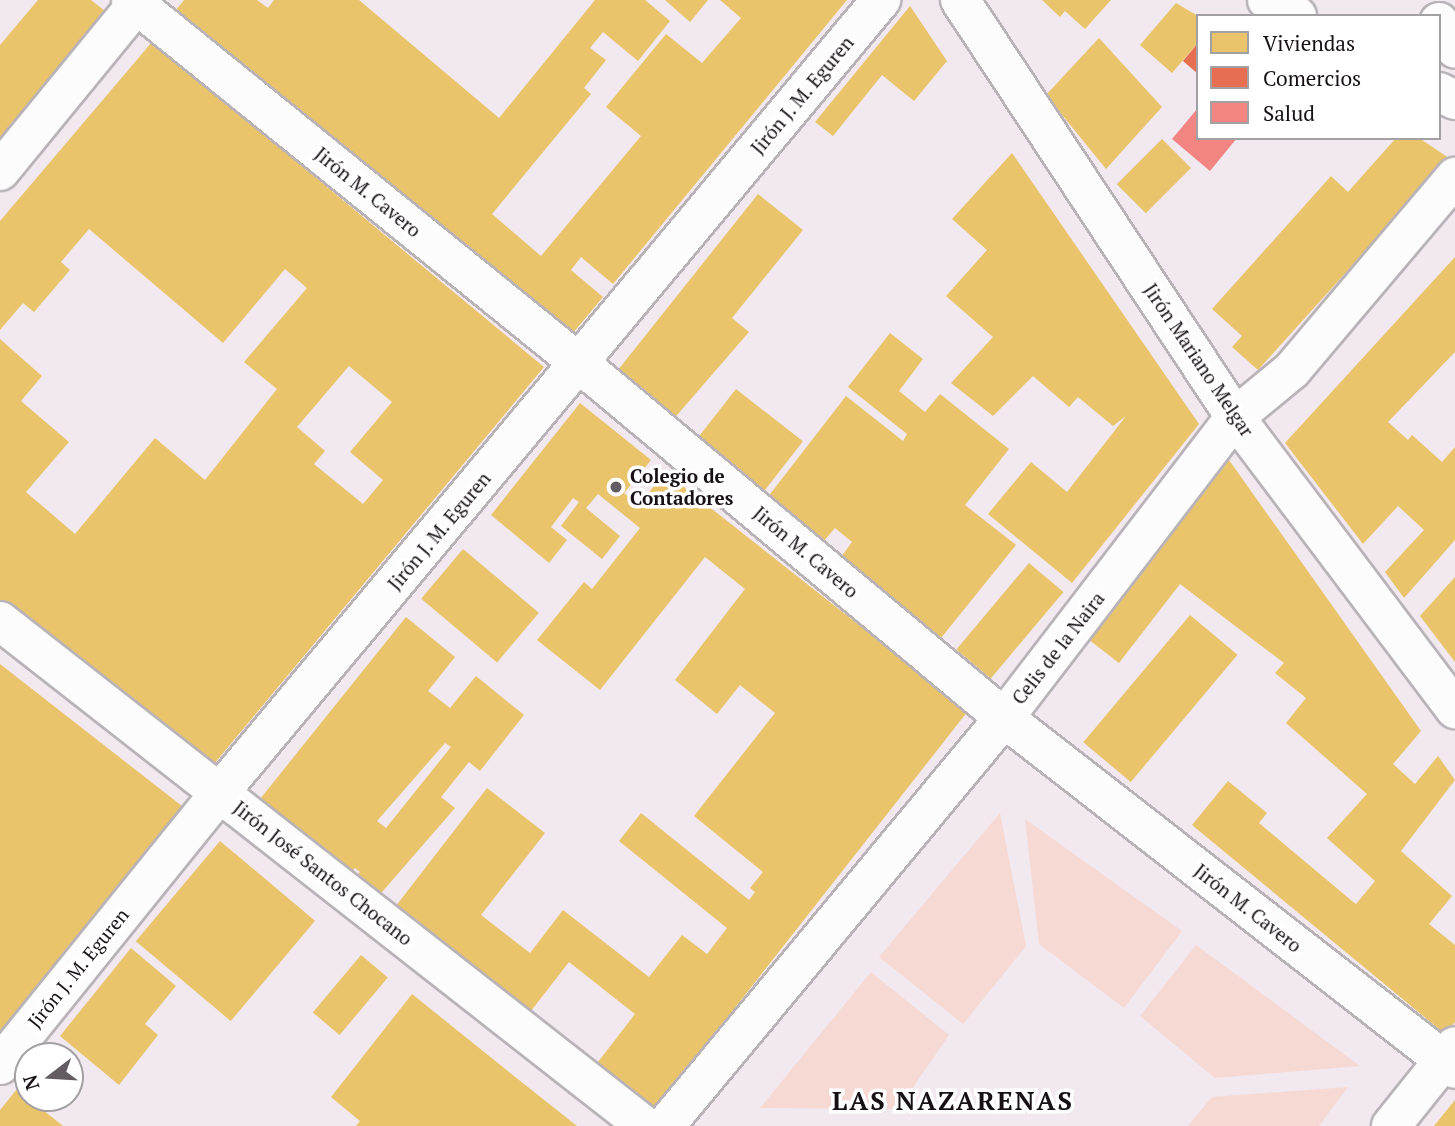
<!DOCTYPE html>
<meta charset="utf-8">
<style>
body{margin:0}
#map{position:relative;width:1455px;height:1126px;overflow:hidden;background:#f1e8f0;font-family:"PT Serif",serif}
div>[style]{position:absolute}
[style*='--x']{left:calc(var(--x)*1px);top:calc(var(--y)*1px);width:calc(var(--w)*1px);rotate:calc(var(--a)*1deg)}
.green>*{inset:0;background:#f6d9d3}
.homes>*{inset:0;background:#e9c46a;transform-origin:0 0}
.shops>*{inset:0;background:#e76f51}
.health>*{inset:0;background:#f28482}
.roads{filter:drop-shadow(2px 0 #b9b3b8) drop-shadow(-2px 0 #b9b3b8) drop-shadow(0 2px #b9b3b8) drop-shadow(0 -2px #b9b3b8)}
.minor>*{height:38px;margin:-19px;padding:0 19px;transform-origin:19px;border-radius:19px;background:#fdfcfd}
.tertiary>*{height:38px;margin:-19px;padding:0 19px;transform-origin:19px;border-radius:19px;background:#fdfcfd}
.dots>*{width:19px;height:19px;translate:-50% -50%;box-sizing:border-box;border:4px solid #fff;border-radius:50%}
span{translate:-50% -50%;white-space:nowrap;text-align:center;line-height:1.15;-webkit-text-stroke:7px #fff;paint-order:stroke}
.street-label{font-size:19px;color:#171116}
.poi-label{font-size:19px;color:#171116;font-weight:700}
.left{translate:0 -50%;text-align:left}
.district-label{font-size:26px;color:#171116;font-weight:700;letter-spacing:2px}
.legend{position:absolute;left:1196px;top:14px;width:245px;height:126px;box-sizing:border-box;background:#fff;border:2px solid #a2a0a2;margin:0;padding:9px 12px;list-style:none;font-size:21px;color:#171116}
.legend li{display:flex;align-items:center;gap:14px;height:35px}
.legend b{width:35px;border:2px solid #a2a0a2}
.north{position:absolute;left:14px;top:1042px;width:70px;height:70px;box-sizing:border-box;background:#fff;border:2px solid #a2a0a2;border-radius:50%;rotate:253deg;font-size:19px;font-weight:700;line-height:28px;text-align:center;color:#171116}
.north::after{content:'';display:block;margin:auto;width:24px;height:32px;background:#635c62;clip-path:polygon(50% 0,100% 100%,50% 72%,0 100%)}
</style>
<div id="map">
<div class="green">
<div style="clip-path:polygon(1000px 813px,1026px 946px,963px 1024px,879px 957px)"></div>
<div style="clip-path:polygon(1025px 819px,1182px 931px,1124px 1008px,1039px 944px)"></div>
<div style="clip-path:polygon(1196px 945px,1360px 1066px,1215px 1078px,1140px 1016px)"></div>
<div style="clip-path:polygon(871px 972px,949px 1035px,898px 1109px,760px 1108px)"></div>
<div style="clip-path:polygon(1348px 1087px,1319px 1126px,1188px 1126px,1212px 1097px)"></div>
</div>
<div class="homes">
<div style="clip-path:polygon(38px 0,91px 0,109px 14px,0 143px,0 45px)"></div>
<div style="clip-path:polygon(184px 0,257px 0,268px 8px,274px 0,359px 0,499px 118px,595px 0,645px 0,670px 21px,638px 61px,603px 32px,590px 48px,606px 60px,584px 88px,591px 94px,492px 214px,541px 256px,641px 136px,606px 107px,666px 34px,702px 63px,741px 18px,720px 0,847px 0,613px 284px,581px 257px,571px 270px,603px 297px,568px 339px,176px 10px)"></div>
<div style="clip-path:polygon(665px 0,708px 0,690px 22px)"></div>
<div style="clip-path:polygon(1042px 0,1111px 0,1085px 29px,1065px 11px,1060px 17px)"></div>
<div style="clip-path:polygon(1176px 3px,1198px 16px,1198px 43px,1172px 73px,1140px 45px)"></div>
<div style="clip-path:polygon(910px 6px,947px 61px,914px 101px,882px 75px,833px 136px,815px 122px)"></div>
<div style="clip-path:polygon(1099px 38px,1162px 107px,1106px 169px,1046px 95px)"></div>
<div style="clip-path:polygon(evenodd,152px 42px,544px 367px,214px 764px,0 602px,0 339px,42px 376px,21px 401px,69px 442px,26px 492px,75px 534px,155px 438px,205px 480px,277px 389px,244px 362px,307px 288px,285px 269px,223px 343px,89px 229px,61px 262px,70px 270px,34px 312px,23px 303px,0 330px,0 221px,152px 42px,349px 366px,392px 402px,350px 452px,383px 480px,363px 504px,314px 464px,325px 451px,297px 427px,349px 366px)"></div>
<div style="clip-path:polygon(1396px 138px,1419px 138px,1449px 158px,1258px 370px,1232px 347px,1242px 336px,1212px 309px,1331px 176px,1348px 192px)"></div>
<div style="left:1162px;top:139px;width:41px;height:64px;rotate:45deg"></div>
<div style="clip-path:polygon(1012px 153px,1199px 424px,1072px 583px,988px 514px,1031px 462px,1067px 492px,1126px 416px,1113px 426px,1078px 397px,1069px 407px,1033px 376px,993px 416px,951px 383px,993px 337px,946px 296px,987px 250px,952px 219px)"></div>
<div style="clip-path:polygon(758px 194px,803px 230px,732px 318px,749px 332px,671px 422px,614px 375px)"></div>
<div style="clip-path:polygon(1455px 257px,1455px 352px,1388px 422px,1408px 440px,1412px 435px,1442px 462px,1455px 447px,1455px 540px,1404px 598px,1385px 572px,1424px 530px,1398px 506px,1363px 544px,1285px 443px)"></div>
<div style="clip-path:polygon(890px 333px,923px 359px,899px 391px,925px 412px,940px 394px,1009px 449px,965px 505px,1016px 545px,941px 638px,841px 557px,852px 542px,835px 528px,823px 542px,767px 498px,846px 396px,903px 441px,907px 434px,848px 387px)"></div>
<div style="left:736px;top:389px;width:85px;height:67px;rotate:38deg"></div>
<div style="clip-path:polygon(580px 403px,651px 460px,624px 493px,639px 505px,665px 472px,968px 711px,653px 1112px,595px 1066px,635px 1014px,569px 962px,527px 1016px,392px 911px,487px 788px,545px 833px,481px 915px,530px 953px,563px 910px,649px 977px,682px 935px,707px 954px,727px 928px,619px 841px,641px 813px,749px 900px,755px 892px,750px 888px,763px 872px,694px 816px,775px 713px,740px 685px,717px 714px,675px 680px,745px 589px,705px 557px,600px 690px,537px 640px,584px 582px,592px 589px,640px 528px,598px 494px,586px 508px,620px 536px,602px 559px,561px 526px,579px 502px,573px 498px,551px 527px,567px 540px,549px 563px,491px 515px)"></div>
<div style="clip-path:polygon(1229px 460px,1421px 731px,1393px 764px,1415px 784px,1438px 756px,1455px 780px,1401px 851px,1452px 896px,1429px 924px,1455px 945px,1455px 1022px,1445px 1034px,1192px 825px,1228px 781px,1267px 813px,1259px 823px,1352px 901px,1356px 904px,1375px 881px,1327px 838px,1367px 794px,1286px 723px,1306px 698px,1275px 673px,1284px 663px,1180px 584px,1119px 663px,1088px 639px)"></div>
<div style="left:463px;top:549px;width:99px;height:65px;rotate:40deg"></div>
<div style="left:1029px;top:563px;width:45px;height:113px;rotate:40deg"></div>
<div style="clip-path:polygon(1455px 577px,1455px 662px,1420px 616px)"></div>
<div style="left:1190px;top:615px;width:62px;height:166px;rotate:40deg"></div>
<div style="clip-path:polygon(evenodd,406px 617px,455px 657px,428px 691px,450px 708px,476px 676px,524px 715px,480px 771px,469px 762px,441px 797px,455px 808px,376px 899px,353px 880px,360px 872px,355px 868px,347px 878px,256px 804px,406px 617px,445px 743px,451px 747px,386px 828px,377px 821px,445px 743px)"></div>
<div style="clip-path:polygon(0 664px,182px 806px,0 1039px)"></div>
<div style="left:220px;top:841px;width:124px;height:131px;rotate:40deg"></div>
<div style="clip-path:polygon(131px 948px,176px 986px,145px 1024px,158px 1035px,119px 1085px,60px 1036px)"></div>
<div style="left:361px;top:955px;width:35px;height:75px;rotate:40deg"></div>
<div style="clip-path:polygon(412px 994px,514px 1076px,577px 1126px,356px 1126px,360px 1121px,331px 1097px)"></div>
<div style="clip-path:polygon(17px 1089px,28px 1098px,63px 1126px,0 1126px,0 1110px)"></div>
<div style="clip-path:polygon(1455px 1100px,1455px 1126px,1434px 1126px)"></div>
</div>
<div class="shops">
<div style="clip-path:polygon(1198px 43px,1198px 74px,1183px 61px)"></div>
</div>
<div class="health">
<div style="clip-path:polygon(1198px 108px,1198px 138px,1237px 138px,1210px 171px,1172px 139px)"></div>
</div>
<div class="roads">
<div class="minor">
<div style="--x:131;--y:0;--w:577;--a:39.02"></div>
<div style="--x:579;--y:363;--w:554;--a:39.87"></div>
<div style="--x:1004;--y:718;--w:571;--a:37.89"></div>
<div style="--x:960;--y:0;--w:500;--a:56.6"></div>
<div style="--x:1235;--y:417;--w:366;--a:53"></div>
<div style="--x:1267;--y:0;--w:34;--a:28"></div>
<div style="--x:1439;--y:22;--w:31;--a:59"></div>
<div style="--x:1439;--y:92;--w:18;--a:27"></div>
<div style="--x:0;--y:171;--w:221;--a:-50.7"></div>
<div style="--x:0;--y:621;--w:819;--a:38.06"></div>
<div style="--x:0;--y:1065;--w:351;--a:-51.1"></div>
<div style="--x:220;--y:792;--w:1032;--a:-50.15"></div>
<div style="--x:665;--y:1126;--w:530;--a:-50.28"></div>
<div style="--x:1004;--y:718;--w:379;--a:-52.5"></div>
<div style="--x:1235;--y:417;--w:74;--a:-39.5"></div>
<div style="--x:1292;--y:370;--w:253;--a:-49.8"></div>
</div>
<div class="tertiary">
<div style="--x:1391;--y:1126;--w:102;--a:-51.3"></div>
</div>
</div>
<div class="dots">
<div style="left:616px;top:487px;background:#635c62"></div>
</div>
<div class="street-label">
<span style="left:802px;top:95px;rotate:-50deg">Jirón J. M. Eguren</span>
<span style="left:368px;top:192px;rotate:39deg">Jirón M. Cavero</span>
<span style="left:1199px;top:360px;rotate:56deg">Jirón Mariano Melgar</span>
<span style="left:439px;top:531px;rotate:-50deg">Jirón J. M. Eguren</span>
<span style="left:806px;top:552px;rotate:40deg">Jirón M. Cavero</span>
<span style="left:1058px;top:648px;rotate:-52deg">Celis de la Naira</span>
<span style="left:323px;top:873px;rotate:38deg">Jirón José Santos Chocano</span>
<span style="left:1248px;top:908px;rotate:38deg">Jirón M. Cavero</span>
<span style="left:78px;top:968px;rotate:-51deg">Jirón J. M. Eguren</span>
</div>
<div class="poi-label">
<span class="left" style="left:630px;top:487px">Colegio de<br>Contadores</span>
</div>
<div class="district-label">
<span style="left:953px;top:1101px">LAS NAZARENAS</span>
</div>
<ul class="legend">
<li><b style="height:19px;background:#e9c46a"></b>Viviendas</li>
<li><b style="height:19px;background:#e76f51"></b>Comercios</li>
<li><b style="height:19px;background:#f28482"></b>Salud</li>
</ul>
<div class="north">N</div>
</div>
